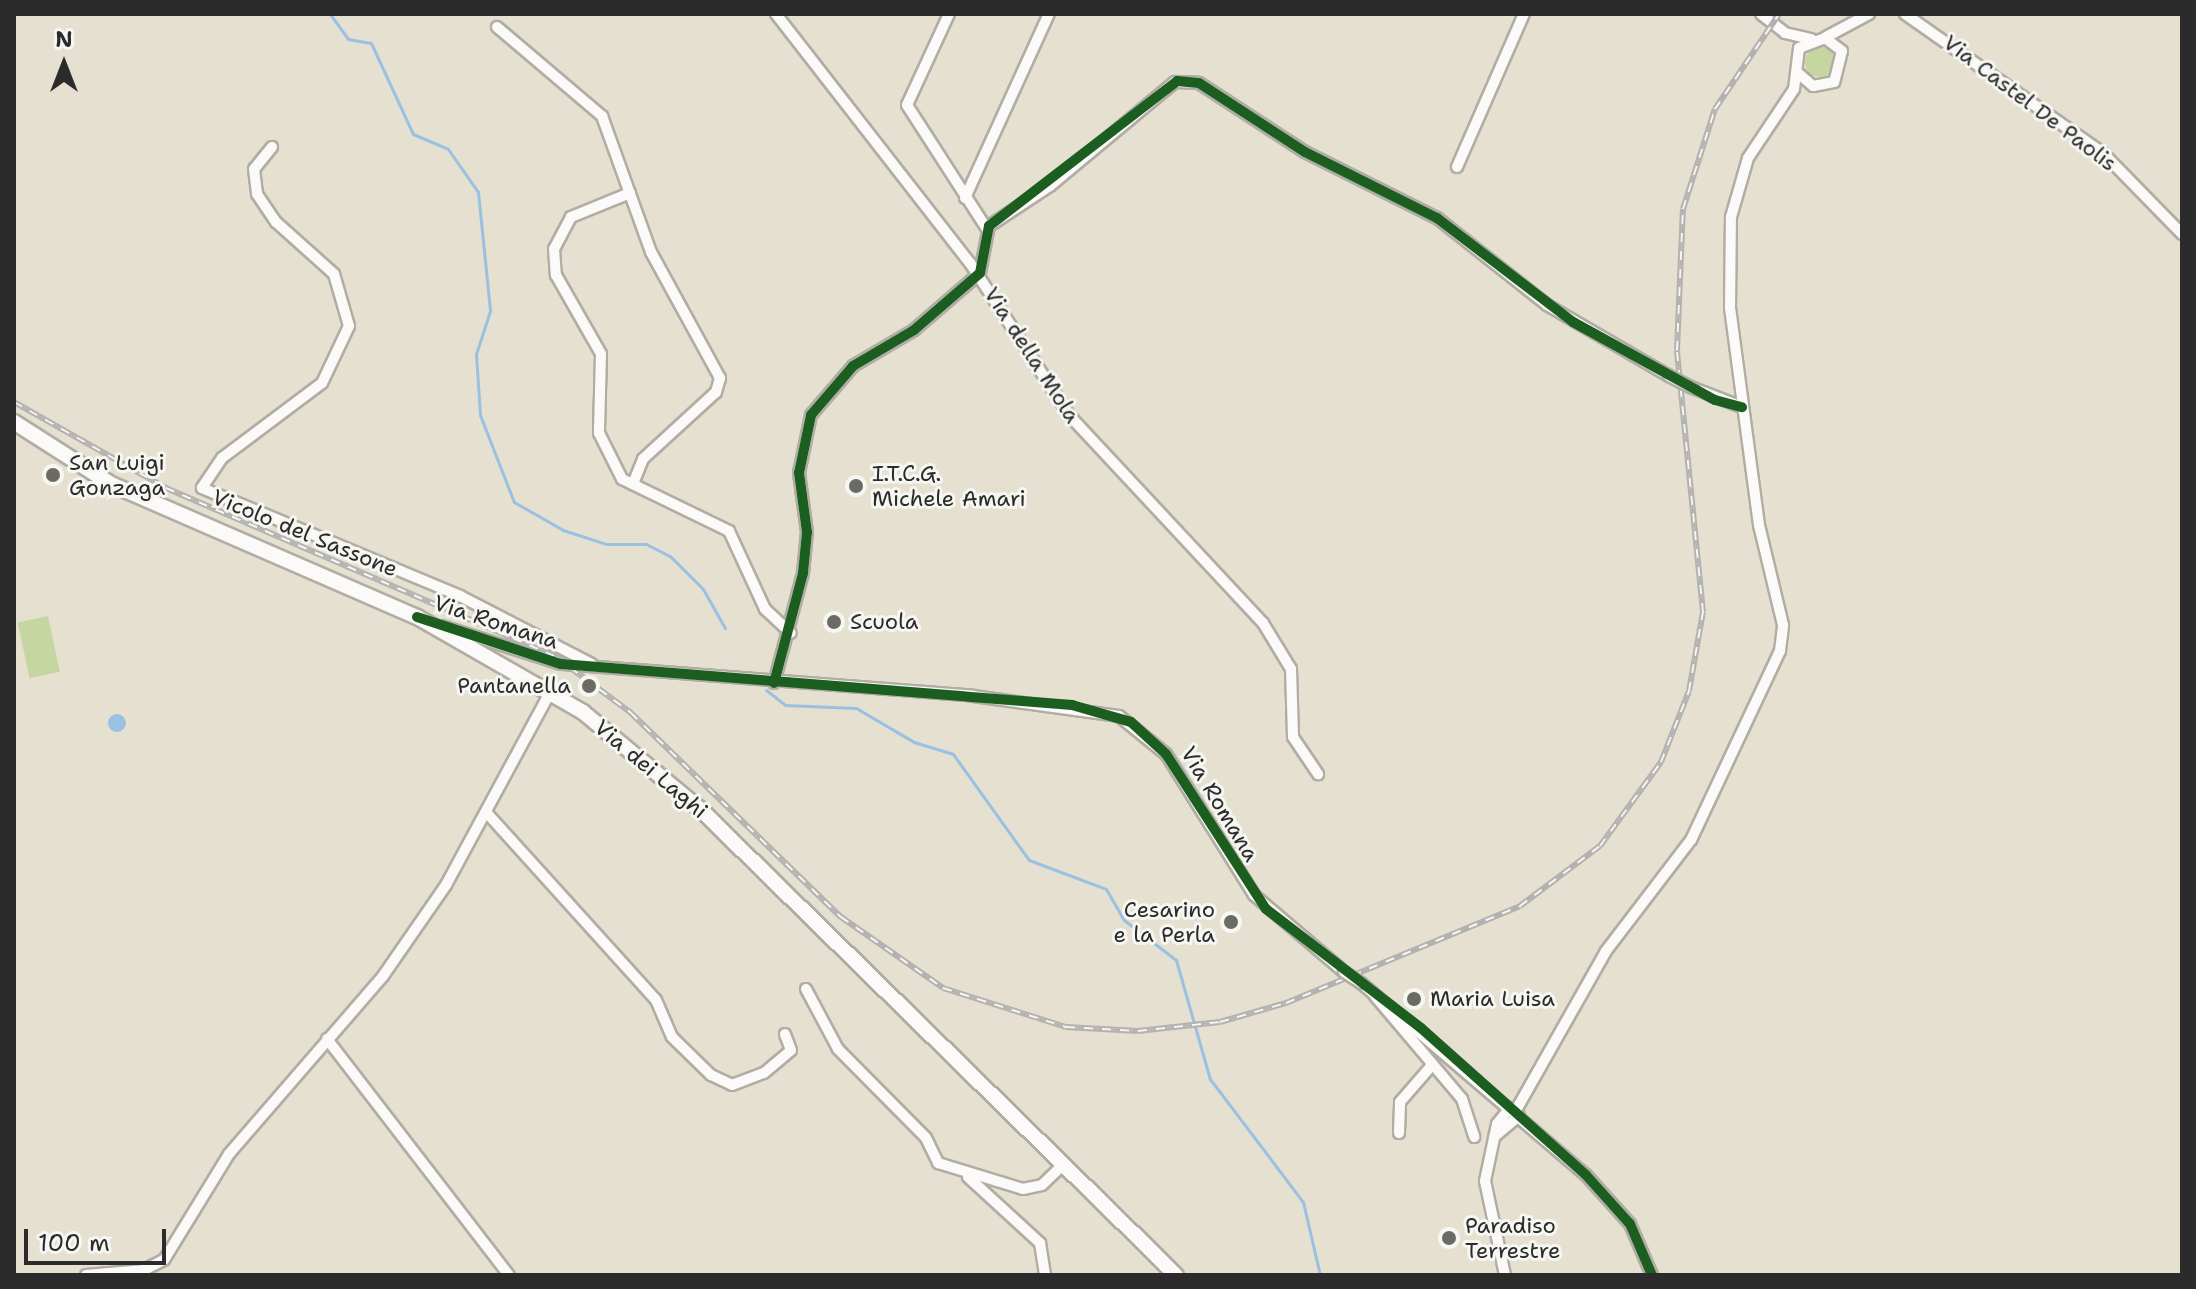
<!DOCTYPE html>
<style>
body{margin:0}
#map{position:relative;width:2196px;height:1289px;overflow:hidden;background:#e6e0d0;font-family:"Shantell Sans",sans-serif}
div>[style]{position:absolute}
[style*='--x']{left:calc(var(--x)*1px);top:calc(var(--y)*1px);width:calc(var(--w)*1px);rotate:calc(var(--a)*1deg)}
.green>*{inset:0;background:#c6d6a0;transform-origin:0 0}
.round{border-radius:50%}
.water>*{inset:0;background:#9ac0e2}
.stream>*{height:3px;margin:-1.5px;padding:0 1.5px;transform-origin:1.5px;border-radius:1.5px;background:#9ac0e2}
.roads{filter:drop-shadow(2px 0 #b1ada4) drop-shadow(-2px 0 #b1ada4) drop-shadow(0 2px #b1ada4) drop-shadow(0 -2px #b1ada4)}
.minor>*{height:10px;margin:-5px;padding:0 5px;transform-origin:5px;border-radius:5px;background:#fbfaf8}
.secondary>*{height:14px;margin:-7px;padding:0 7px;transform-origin:7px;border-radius:7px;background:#fbfaf8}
.rail>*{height:6px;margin-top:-3px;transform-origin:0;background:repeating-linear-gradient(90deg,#f6f6f2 0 9px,#b3b2b0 0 18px);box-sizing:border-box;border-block:2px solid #b3b2b0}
.bridges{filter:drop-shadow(2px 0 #b1ada4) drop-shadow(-2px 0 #b1ada4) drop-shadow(0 2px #b1ada4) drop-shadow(0 -2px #b1ada4)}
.minor-bridge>*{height:10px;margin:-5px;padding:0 5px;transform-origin:5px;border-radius:5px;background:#fbfaf8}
.cycleway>*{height:10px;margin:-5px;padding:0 5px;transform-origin:5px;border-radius:5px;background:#1b5e20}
.dots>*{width:22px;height:22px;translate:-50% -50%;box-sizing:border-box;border:4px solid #f6f6f2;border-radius:50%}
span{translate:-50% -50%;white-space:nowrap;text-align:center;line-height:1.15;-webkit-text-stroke:6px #f6f6f2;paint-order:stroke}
.street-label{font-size:22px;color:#2b2b2b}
.poi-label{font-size:22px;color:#2b2b2b}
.left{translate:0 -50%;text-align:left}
.right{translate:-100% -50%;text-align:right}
.frame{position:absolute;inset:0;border:16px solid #2b2b2b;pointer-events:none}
.north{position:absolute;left:24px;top:24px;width:80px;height:80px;-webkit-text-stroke:6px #f6f6f2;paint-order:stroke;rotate:0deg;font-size:22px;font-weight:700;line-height:32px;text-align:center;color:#2b2b2b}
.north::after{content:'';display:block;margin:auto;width:28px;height:36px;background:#2b2b2b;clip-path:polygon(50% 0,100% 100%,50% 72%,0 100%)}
.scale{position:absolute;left:24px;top:1229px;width:142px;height:36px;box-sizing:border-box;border:4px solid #2b2b2b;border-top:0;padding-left:10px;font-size:24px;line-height:28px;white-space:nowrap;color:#2b2b2b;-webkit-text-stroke:6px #f6f6f2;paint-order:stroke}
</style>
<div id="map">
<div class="green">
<div class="round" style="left:1805px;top:47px;width:30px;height:30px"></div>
<div style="left:48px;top:616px;width:57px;height:31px;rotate:78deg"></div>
</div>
<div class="water">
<div class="round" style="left:108px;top:714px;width:18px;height:18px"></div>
</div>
<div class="stream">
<div style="--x:330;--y:14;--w:31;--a:54"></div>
<div style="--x:348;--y:39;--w:23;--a:10"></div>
<div style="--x:371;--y:43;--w:100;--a:65.2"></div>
<div style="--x:413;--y:134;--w:38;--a:23"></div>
<div style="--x:448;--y:149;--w:52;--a:55.1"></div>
<div style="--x:478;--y:192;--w:120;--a:84.2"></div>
<div style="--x:490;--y:311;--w:45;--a:108"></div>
<div style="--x:476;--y:354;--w:61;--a:86.2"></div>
<div style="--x:480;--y:415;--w:93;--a:68.7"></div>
<div style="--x:514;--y:502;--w:56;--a:29.7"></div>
<div style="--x:563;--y:530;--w:45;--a:18"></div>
<div style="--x:606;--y:544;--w:40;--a:0"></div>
<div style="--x:646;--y:544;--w:27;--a:27"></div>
<div style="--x:670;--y:556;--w:47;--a:45"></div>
<div style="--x:703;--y:589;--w:45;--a:60.6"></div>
<div style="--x:766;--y:690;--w:24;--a:38"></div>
<div style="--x:785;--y:705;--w:71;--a:2.4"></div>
<div style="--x:856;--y:708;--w:67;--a:30.4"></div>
<div style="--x:914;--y:742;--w:41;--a:17.1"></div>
<div style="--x:953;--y:754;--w:130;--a:54.4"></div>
<div style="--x:1029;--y:860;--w:82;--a:20.6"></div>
<div style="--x:1106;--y:889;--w:36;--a:60"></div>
<div style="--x:1124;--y:920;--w:66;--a:37.6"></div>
<div style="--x:1176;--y:960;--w:124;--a:74.1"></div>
<div style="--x:1210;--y:1079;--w:154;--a:52.9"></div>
<div style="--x:1303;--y:1202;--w:75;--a:76.9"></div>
</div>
<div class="roads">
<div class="minor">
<div style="--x:776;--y:14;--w:316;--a:52.1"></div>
<div style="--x:970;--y:263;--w:181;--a:56.9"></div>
<div style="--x:1069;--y:415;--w:284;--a:47"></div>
<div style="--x:1263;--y:623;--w:54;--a:58.7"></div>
<div style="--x:1291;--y:669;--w:68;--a:88.3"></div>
<div style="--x:1293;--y:737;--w:45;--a:56"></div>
<div style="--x:949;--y:14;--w:100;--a:114.8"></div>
<div style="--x:907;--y:105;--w:148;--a:57.2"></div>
<div style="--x:1761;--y:14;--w:31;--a:38"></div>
<div style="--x:1785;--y:33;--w:27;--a:13"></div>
<div style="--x:1905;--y:14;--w:243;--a:35.1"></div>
<div style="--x:2104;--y:154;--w:112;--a:45.7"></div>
<div style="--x:497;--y:27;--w:138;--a:40.3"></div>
<div style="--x:602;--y:116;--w:145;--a:70.2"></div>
<div style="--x:651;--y:252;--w:144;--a:61.3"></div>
<div style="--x:720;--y:378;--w:15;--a:106"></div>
<div style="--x:716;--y:392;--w:99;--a:137.5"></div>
<div style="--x:643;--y:459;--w:27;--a:112"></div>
<div style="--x:1826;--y:37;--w:49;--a:-28.1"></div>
<div style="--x:272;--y:147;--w:28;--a:129"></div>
<div style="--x:254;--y:169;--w:25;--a:83"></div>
<div style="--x:257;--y:194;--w:34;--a:56"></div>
<div style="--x:276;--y:222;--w:78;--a:41.9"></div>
<div style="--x:334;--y:274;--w:54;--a:73.9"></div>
<div style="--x:349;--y:326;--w:63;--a:115.3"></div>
<div style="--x:322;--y:383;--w:125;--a:143.1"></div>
<div style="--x:222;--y:458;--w:36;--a:124"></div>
<div style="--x:202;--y:488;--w:280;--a:22.7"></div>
<div style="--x:460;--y:596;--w:148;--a:27.3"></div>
<div style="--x:1457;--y:167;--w:167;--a:-66.4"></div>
<div style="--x:630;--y:193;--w:64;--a:157.9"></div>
<div style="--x:571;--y:217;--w:36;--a:118"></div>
<div style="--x:554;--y:249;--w:26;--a:86"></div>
<div style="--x:556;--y:275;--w:91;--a:60.3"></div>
<div style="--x:601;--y:354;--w:79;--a:91.5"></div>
<div style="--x:599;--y:433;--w:51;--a:63.4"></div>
<div style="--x:622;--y:479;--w:119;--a:25.9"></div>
<div style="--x:729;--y:531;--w:86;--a:65.2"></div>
<div style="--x:765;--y:609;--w:35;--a:43"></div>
<div style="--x:965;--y:198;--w:202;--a:-65.5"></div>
<div style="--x:1693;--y:388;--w:53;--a:21.2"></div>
<div style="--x:442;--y:626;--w:125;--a:17.7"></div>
<div style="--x:561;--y:664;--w:413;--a:4.4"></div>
<div style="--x:973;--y:696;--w:147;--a:7.8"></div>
<div style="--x:1119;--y:716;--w:60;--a:39"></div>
<div style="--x:1166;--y:754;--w:166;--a:58"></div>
<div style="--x:1254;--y:895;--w:118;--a:40.5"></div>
<div style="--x:774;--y:683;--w:114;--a:-75.2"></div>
<div style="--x:803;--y:573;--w:41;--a:-84.4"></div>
<div style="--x:807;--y:532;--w:60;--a:-97.7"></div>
<div style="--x:799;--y:473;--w:59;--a:-78.3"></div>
<div style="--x:811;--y:415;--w:65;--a:-49.4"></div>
<div style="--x:853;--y:366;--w:71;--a:-30.5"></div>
<div style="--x:914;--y:330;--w:87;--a:-40.8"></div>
<div style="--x:980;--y:273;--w:48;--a:-79.2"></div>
<div style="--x:989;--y:226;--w:73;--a:-33.3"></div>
<div style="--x:1050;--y:186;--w:163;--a:-39.8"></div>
<div style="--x:1175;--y:82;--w:24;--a:2"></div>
<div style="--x:1199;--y:83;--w:126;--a:33.1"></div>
<div style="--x:1305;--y:152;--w:148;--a:26.6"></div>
<div style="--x:1437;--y:218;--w:140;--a:38.3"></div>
<div style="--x:1547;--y:305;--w:141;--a:30.2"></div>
<div style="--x:486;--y:812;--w:253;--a:47.9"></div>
<div style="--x:656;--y:1000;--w:40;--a:66.6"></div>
<div style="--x:672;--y:1037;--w:54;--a:44.3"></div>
<div style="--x:711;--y:1075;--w:23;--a:25"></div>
<div style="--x:732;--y:1085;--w:34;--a:-21"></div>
<div style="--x:764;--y:1073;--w:35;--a:-40"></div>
<div style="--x:791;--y:1050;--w:17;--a:-111"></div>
<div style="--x:1361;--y:983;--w:296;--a:40.5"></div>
<div style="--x:1586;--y:1175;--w:66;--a:48.1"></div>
<div style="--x:1630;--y:1224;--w:56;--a:66.7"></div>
<div style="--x:806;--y:989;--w:68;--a:61.9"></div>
<div style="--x:838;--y:1049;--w:125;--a:45.3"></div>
<div style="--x:926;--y:1138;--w:28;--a:64"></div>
<div style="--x:938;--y:1163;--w:89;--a:17"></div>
<div style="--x:1023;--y:1189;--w:19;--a:-12"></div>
<div style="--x:1042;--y:1185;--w:29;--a:-44"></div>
<div style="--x:1375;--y:996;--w:135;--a:49.8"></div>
<div style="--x:1462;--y:1099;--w:40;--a:72"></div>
<div style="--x:327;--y:1039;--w:298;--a:52.4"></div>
<div style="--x:1515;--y:1112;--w:185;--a:-60.5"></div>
<div style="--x:1606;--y:951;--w:140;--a:-52.6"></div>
<div style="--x:1691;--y:840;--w:209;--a:-64.8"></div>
<div style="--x:1780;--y:651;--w:26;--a:-83"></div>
<div style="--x:1783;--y:625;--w:103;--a:-103.5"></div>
<div style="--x:1759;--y:525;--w:219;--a:-97.6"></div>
<div style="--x:1730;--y:308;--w:91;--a:-89.4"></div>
<div style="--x:1731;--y:217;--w:61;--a:-73.9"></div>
<div style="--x:1748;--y:158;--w:83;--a:-56.3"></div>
<div style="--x:1794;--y:89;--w:41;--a:-83"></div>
<div style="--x:1799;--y:48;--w:28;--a:-21"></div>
<div style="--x:1825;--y:38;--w:21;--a:37"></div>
<div style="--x:1842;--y:51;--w:32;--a:104"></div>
<div style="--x:1834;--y:82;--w:21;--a:169"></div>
<div style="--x:1813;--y:86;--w:21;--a:-139"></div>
<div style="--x:1399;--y:1133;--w:31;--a:-88"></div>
<div style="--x:1400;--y:1102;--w:49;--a:-49.1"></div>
<div style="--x:1494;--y:1137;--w:33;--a:-40"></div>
<div style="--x:968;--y:1177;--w:98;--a:42.5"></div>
<div style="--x:1040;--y:1243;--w:32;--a:81"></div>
<div style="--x:86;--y:1275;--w:58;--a:-4.9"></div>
<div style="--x:144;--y:1270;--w:22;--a:-27"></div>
<div style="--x:164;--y:1260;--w:124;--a:-58.5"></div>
<div style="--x:229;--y:1154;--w:235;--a:-49.1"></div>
<div style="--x:383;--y:976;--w:111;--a:-55.3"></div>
<div style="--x:446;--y:885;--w:221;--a:-61.6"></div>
<div style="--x:1505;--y:1275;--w:96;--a:-102"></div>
<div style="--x:1485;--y:1181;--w:58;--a:-78.1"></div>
<div style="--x:1497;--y:1124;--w:21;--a:-51"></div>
</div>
<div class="secondary">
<div style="--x:14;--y:422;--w:115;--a:32.6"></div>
<div style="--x:111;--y:484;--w:334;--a:23.5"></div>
<div style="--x:417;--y:617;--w:191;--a:29.8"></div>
<div style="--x:583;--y:712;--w:152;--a:39.7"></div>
<div style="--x:700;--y:809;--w:666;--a:44.39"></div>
</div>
</div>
<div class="rail">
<div style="--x:14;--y:402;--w:175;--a:29.5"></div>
<div style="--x:166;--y:488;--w:425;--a:23.4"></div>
<div style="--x:556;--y:657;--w:94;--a:36.7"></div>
<div style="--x:631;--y:713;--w:293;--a:44.2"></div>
<div style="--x:841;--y:917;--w:124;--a:34.8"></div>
<div style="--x:943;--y:988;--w:129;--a:17.6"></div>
<div style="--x:1066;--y:1027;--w:72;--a:3.2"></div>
<div style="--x:1138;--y:1031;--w:82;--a:-6.3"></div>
<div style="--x:1220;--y:1022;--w:69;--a:-16.1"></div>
<div style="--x:1286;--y:1003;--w:253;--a:-22.5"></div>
<div style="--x:1520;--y:906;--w:100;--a:-36.9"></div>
<div style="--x:1600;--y:846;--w:104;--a:-54"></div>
<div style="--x:1661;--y:762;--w:76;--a:-68.5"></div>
<div style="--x:1689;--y:691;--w:80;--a:-80"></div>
<div style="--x:1703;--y:612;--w:263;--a:-95.7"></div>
<div style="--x:1677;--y:350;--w:141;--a:-87.6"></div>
<div style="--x:1683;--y:209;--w:105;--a:-72.3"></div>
<div style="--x:1715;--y:109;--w:115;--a:-56"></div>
</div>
<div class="bridges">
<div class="minor-bridge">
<div style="--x:1669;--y:376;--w:27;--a:27"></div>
<div style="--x:1344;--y:972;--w:20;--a:33"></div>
</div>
</div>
<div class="cycleway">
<div style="--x:417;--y:617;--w:151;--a:18.1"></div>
<div style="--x:561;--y:664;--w:513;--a:4.59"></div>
<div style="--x:1072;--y:705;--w:61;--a:16.1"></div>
<div style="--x:1131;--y:722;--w:47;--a:42.4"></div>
<div style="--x:1166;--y:754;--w:184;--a:57.2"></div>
<div style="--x:1266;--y:909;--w:195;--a:37.5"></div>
<div style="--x:1421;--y:1028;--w:221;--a:41.7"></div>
<div style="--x:1586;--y:1175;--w:66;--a:48.1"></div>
<div style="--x:1630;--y:1224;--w:56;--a:66.7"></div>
<div style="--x:774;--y:683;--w:114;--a:-75.2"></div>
<div style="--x:803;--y:573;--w:41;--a:-84.4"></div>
<div style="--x:807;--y:532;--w:60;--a:-97.7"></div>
<div style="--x:799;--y:473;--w:59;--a:-78.3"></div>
<div style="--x:811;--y:415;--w:65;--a:-49.4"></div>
<div style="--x:853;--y:366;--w:71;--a:-30.5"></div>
<div style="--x:914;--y:330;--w:87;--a:-40.8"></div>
<div style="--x:980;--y:273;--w:48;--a:-79.2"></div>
<div style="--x:989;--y:226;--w:237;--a:-37.6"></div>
<div style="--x:1177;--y:81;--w:22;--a:5"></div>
<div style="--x:1199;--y:83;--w:126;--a:33.1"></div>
<div style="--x:1305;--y:152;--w:148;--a:26.6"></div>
<div style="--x:1437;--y:218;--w:171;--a:37.4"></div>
<div style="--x:1573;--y:322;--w:162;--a:28.8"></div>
<div style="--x:1715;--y:400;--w:28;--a:15"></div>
</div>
<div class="dots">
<div style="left:53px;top:475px;background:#6c6a65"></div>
<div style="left:856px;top:486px;background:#6c6a65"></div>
<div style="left:834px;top:622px;background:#6c6a65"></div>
<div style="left:589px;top:686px;background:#6c6a65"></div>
<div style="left:1231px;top:922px;background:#6c6a65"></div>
<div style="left:1414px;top:999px;background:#6c6a65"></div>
<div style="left:1449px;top:1238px;background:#6c6a65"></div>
</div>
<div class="street-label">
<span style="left:2030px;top:103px;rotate:37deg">Via Castel De Paolis</span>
<span style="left:1032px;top:355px;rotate:57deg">Via della Mola</span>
<span style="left:305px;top:533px;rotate:22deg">Vicolo del Sassone</span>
<span style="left:496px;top:622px;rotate:18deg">Via Romana</span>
<span style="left:651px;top:769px;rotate:40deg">Via dei Laghi</span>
<span style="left:1220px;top:804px;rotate:59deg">Via Romana</span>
</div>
<div class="poi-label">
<span class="left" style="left:69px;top:475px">San Luigi<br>Gonzaga</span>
<span class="left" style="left:872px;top:486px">I.T.C.G.<br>Michele Amari</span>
<span class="left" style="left:850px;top:622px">Scuola</span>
<span class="right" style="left:571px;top:686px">Pantanella</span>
<span class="right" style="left:1215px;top:922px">Cesarino<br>e la Perla</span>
<span class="left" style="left:1430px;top:999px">Maria Luisa</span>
<span class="left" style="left:1465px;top:1238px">Paradiso<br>Terrestre</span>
</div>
<div class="frame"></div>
<div class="north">N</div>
<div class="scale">100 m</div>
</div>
